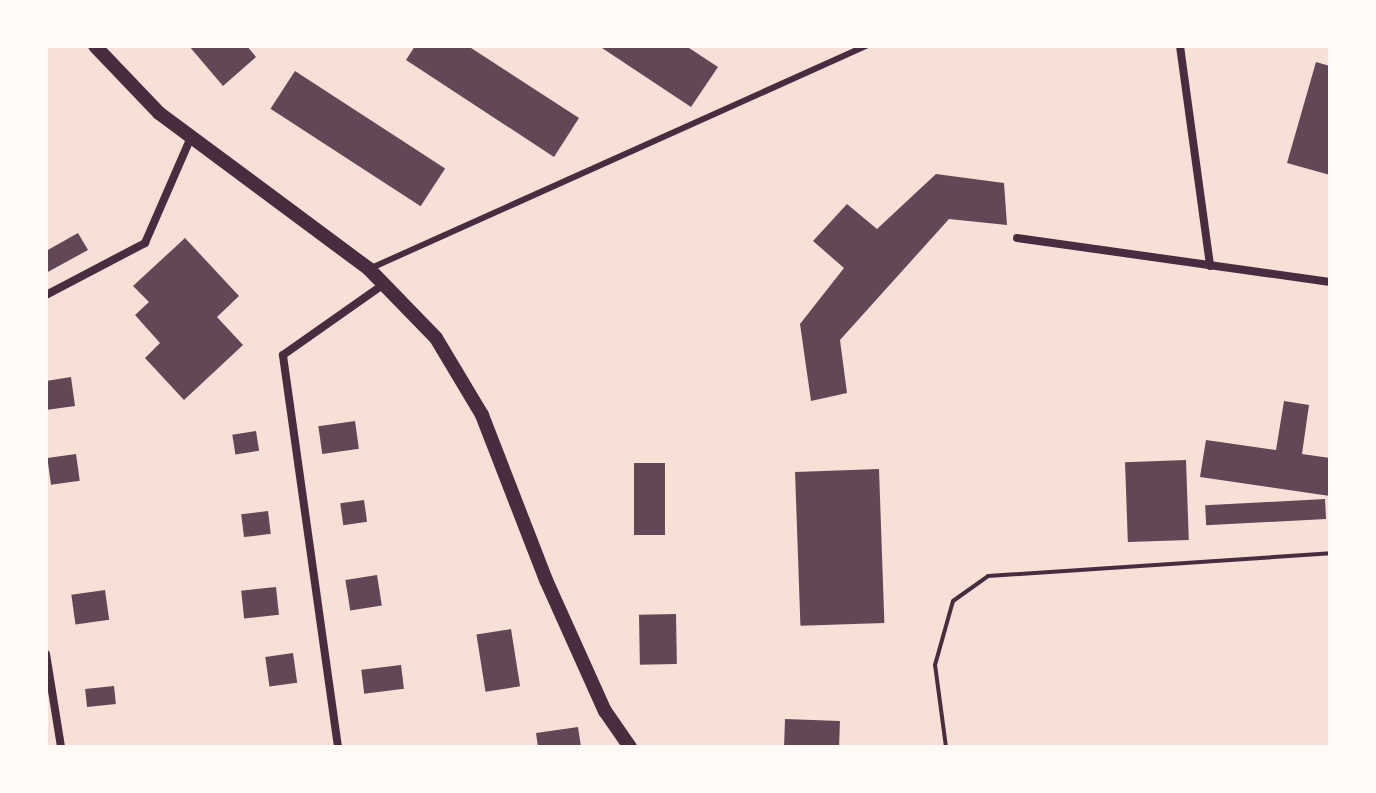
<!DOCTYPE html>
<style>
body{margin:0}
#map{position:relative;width:1376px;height:793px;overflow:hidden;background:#f7e1d7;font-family:"IBM Plex Sans",sans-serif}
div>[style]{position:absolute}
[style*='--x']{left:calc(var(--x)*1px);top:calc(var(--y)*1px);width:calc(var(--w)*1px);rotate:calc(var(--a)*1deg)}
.building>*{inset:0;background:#644757;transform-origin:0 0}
.path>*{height:4px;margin:-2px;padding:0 2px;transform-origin:2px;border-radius:2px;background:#4a2c40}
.service>*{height:6px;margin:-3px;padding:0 3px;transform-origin:3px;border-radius:3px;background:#4a2c40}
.minor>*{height:8px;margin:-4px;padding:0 4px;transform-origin:4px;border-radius:4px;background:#4a2c40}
.tertiary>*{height:14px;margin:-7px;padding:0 7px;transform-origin:7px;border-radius:7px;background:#4a2c40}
span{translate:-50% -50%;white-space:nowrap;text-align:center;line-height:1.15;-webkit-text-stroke:6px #fffaf5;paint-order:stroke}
.frame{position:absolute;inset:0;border:48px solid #fffaf5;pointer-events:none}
</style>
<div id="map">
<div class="building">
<div style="clip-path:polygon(189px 46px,247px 46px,256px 57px,223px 86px)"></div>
<div style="clip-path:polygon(415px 46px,468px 46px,579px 118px,554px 157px,406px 60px)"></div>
<div style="clip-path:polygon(599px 46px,686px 46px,718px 67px,691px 107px)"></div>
<div style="clip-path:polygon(1316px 62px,1330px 66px,1330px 175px,1287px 163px)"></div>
<div style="left:295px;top:71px;width:179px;height:45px;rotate:33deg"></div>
<div style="clip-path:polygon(936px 174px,1004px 183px,1007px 225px,949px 219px,840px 340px,847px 393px,811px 401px,800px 324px,844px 268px,813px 241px,847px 204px,877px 229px)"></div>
<div style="clip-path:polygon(78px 233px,88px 250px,46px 273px,46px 251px)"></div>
<div style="clip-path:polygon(185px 238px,239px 296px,217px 317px,243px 345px,184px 400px,145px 358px,160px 343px,135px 315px,149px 302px,133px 286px)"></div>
<div style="clip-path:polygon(71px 377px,75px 406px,46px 410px,46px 381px)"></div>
<div style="clip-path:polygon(1284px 401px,1309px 405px,1302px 454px,1330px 458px,1330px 496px,1200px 477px,1206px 440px,1276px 450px)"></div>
<div style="left:355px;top:421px;width:28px;height:37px;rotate:82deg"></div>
<div style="left:256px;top:431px;width:20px;height:24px;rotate:81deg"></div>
<div style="left:76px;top:454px;width:27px;height:29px;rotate:82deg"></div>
<div style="left:1186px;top:460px;width:80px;height:61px;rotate:88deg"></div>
<div style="left:634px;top:463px;width:31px;height:72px"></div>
<div style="left:879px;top:469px;width:154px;height:84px;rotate:88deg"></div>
<div style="left:1325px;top:499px;width:20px;height:120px;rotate:87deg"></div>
<div style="left:364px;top:500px;width:22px;height:24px;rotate:82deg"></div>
<div style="left:268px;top:511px;width:23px;height:27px;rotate:83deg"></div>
<div style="left:377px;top:575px;width:31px;height:32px;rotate:81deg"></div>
<div style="left:276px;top:587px;width:28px;height:35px;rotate:84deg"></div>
<div style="left:105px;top:590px;width:30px;height:34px;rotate:82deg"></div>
<div style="left:676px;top:614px;width:50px;height:37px;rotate:89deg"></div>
<div style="left:511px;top:629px;width:58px;height:35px;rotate:81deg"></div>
<div style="left:293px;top:653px;width:30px;height:28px;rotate:82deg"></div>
<div style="left:401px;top:665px;width:24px;height:40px;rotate:83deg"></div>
<div style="left:114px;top:686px;width:18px;height:29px;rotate:84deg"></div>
<div style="left:785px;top:719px;width:55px;height:28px;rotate:2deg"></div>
<div style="clip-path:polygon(578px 727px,581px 747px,538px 747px,536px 733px)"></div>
</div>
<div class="path">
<div style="--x:946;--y:747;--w:83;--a:-97.6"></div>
<div style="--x:935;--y:665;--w:66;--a:-74.3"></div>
<div style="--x:953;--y:601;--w:43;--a:-35.5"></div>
<div style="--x:988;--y:576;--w:343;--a:-3.8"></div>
</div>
<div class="service">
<div style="--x:369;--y:269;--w:545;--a:-24.17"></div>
</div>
<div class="minor">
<div style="--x:1180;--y:46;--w:222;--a:82.2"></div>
<div style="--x:1017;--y:238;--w:316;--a:8"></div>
<div style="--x:46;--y:295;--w:112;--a:-27.7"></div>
<div style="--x:145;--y:243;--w:116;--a:-66.5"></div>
<div style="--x:46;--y:654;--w:94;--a:80.8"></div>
<div style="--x:338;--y:747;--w:396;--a:-98"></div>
<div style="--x:283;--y:355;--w:123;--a:-35.1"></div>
</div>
<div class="tertiary">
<div style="--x:95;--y:46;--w:93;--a:46.3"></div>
<div style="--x:159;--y:113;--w:262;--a:36.6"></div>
<div style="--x:369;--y:269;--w:96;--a:45.8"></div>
<div style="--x:436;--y:338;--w:90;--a:59.1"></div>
<div style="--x:482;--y:415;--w:177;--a:68.8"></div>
<div style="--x:546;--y:580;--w:144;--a:65.8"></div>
<div style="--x:605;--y:711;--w:44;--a:55.2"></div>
</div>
<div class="frame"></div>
</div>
